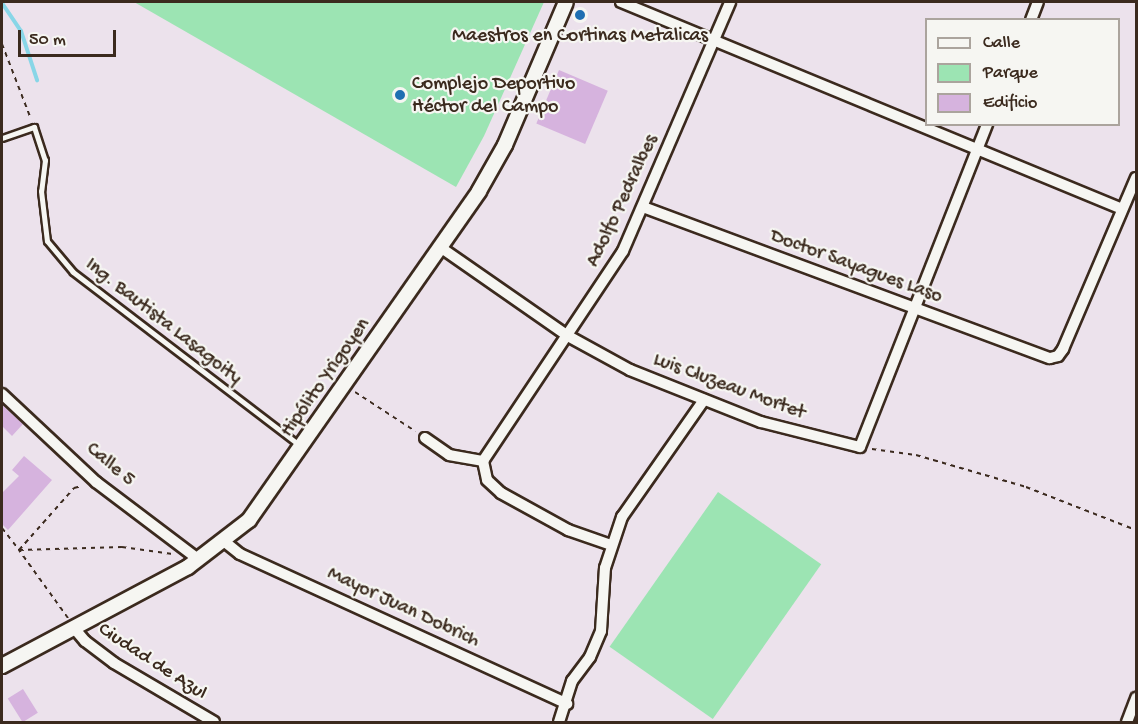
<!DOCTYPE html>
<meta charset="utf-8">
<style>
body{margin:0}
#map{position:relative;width:1138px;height:724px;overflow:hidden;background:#ece2ec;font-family:"Gochi Hand",sans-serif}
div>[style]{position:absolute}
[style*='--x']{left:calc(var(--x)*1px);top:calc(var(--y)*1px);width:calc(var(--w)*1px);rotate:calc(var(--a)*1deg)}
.green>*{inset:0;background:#9ce4b3;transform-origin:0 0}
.stream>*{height:4px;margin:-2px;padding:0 2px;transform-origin:2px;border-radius:2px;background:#88d6e7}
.building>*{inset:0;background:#d6b3de;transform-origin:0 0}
.path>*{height:2px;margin-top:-1px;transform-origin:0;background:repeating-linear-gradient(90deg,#3b2a1e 0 4.5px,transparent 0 9px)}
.roads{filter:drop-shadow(2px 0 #3b2a1e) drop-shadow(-2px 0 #3b2a1e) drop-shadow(0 2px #3b2a1e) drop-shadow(0 -2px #3b2a1e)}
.service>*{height:5px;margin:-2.5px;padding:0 2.5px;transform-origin:2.5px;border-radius:2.5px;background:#f6f6f2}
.minor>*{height:10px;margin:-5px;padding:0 5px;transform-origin:5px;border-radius:5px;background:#f6f6f2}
.tertiary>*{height:14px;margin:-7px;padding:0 7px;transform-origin:7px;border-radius:7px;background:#f6f6f2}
.dots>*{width:16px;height:16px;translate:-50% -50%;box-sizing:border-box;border:3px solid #f6f6f2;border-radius:50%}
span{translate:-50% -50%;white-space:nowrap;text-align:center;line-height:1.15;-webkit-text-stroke:4.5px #f6f6f2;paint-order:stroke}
.poi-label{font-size:20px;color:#3b2a1e}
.left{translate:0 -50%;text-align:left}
.street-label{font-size:20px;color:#3b2a1e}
.frame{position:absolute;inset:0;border:3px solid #3b2a1e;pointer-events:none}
.legend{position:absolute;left:925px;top:18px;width:195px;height:108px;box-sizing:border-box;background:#f6f6f2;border:2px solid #aba49d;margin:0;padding:8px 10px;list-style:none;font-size:18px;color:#3b2a1e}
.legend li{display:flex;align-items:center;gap:12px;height:30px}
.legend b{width:30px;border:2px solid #aba49d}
.scale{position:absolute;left:18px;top:30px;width:98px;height:27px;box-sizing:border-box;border:3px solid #3b2a1e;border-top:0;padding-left:8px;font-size:18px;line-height:21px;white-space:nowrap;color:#3b2a1e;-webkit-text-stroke:4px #f6f6f2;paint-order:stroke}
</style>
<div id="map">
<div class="green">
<div style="clip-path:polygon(134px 2px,544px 2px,484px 136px,456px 187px)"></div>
<div style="left:718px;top:492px;width:126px;height:189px;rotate:35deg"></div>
</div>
<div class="stream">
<div style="--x:2;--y:3;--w:34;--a:56"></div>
<div style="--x:21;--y:31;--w:52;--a:71.9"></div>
</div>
<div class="building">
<div style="left:559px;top:70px;width:53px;height:58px;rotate:23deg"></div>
<div style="clip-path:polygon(2px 405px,23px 424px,12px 436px,2px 426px)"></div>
<div style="clip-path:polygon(24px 456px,52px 480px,8px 530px,2px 524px,2px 493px,19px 476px,12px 470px)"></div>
<div style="left:23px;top:689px;width:28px;height:18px;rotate:58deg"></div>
</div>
<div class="path">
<div style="--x:2;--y:44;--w:80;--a:68.9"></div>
<div style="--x:355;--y:392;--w:72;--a:33"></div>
<div style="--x:872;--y:449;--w:44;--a:7.8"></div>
<div style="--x:916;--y:455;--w:115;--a:16.2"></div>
<div style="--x:1026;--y:487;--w:118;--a:21.4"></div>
<div style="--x:2;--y:528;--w:28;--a:52"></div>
<div style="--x:19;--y:550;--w:103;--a:-1.7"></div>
<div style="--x:122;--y:547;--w:51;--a:7.8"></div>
<div style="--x:68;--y:618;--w:84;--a:-125.8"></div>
<div style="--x:19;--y:550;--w:83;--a:-48.4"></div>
<div style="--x:74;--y:488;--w:8;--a:-14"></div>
</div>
<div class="roads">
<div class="service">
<div style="--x:2;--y:138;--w:34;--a:-19"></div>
<div style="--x:34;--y:127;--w:35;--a:72"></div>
<div style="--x:45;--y:160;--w:31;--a:97"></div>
<div style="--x:41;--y:191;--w:50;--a:83.2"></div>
<div style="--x:47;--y:241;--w:40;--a:50"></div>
<div style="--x:73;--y:272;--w:285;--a:37.4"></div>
</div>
<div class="minor">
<div style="--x:621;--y:2;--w:542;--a:22.45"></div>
<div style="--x:1031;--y:20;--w:19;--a:-69"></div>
<div style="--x:643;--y:207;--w:434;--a:20.4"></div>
<div style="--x:1050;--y:358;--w:8;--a:-14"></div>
<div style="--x:1058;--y:356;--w:9;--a:-54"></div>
<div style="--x:1063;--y:349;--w:186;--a:-66.9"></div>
<div style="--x:440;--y:247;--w:156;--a:34.8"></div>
<div style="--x:568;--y:336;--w:71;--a:28.7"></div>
<div style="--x:630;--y:370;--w:141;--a:21.7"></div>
<div style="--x:761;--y:422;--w:102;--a:14.2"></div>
<div style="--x:860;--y:447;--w:347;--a:-68.5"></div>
<div style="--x:2;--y:394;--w:129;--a:43.1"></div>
<div style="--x:96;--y:482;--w:129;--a:37.1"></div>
<div style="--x:425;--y:438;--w:29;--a:35"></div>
<div style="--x:449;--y:455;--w:35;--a:10"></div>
<div style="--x:483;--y:461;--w:252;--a:-56.3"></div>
<div style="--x:623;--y:251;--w:271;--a:-66.7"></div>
<div style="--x:483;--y:461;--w:19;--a:78"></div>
<div style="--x:487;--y:480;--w:19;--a:43"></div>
<div style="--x:501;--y:493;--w:77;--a:28.9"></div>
<div style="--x:568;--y:530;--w:46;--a:19.2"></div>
<div style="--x:225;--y:542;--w:19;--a:39"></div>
<div style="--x:240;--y:554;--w:360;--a:24.6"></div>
<div style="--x:74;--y:628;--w:17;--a:50"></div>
<div style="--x:85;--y:641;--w:36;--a:37"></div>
<div style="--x:114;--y:663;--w:116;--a:30.5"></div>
<div style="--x:559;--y:722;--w:43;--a:-72.4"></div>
<div style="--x:572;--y:681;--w:30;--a:-53"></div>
<div style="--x:590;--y:657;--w:28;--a:-67"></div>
<div style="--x:601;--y:631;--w:63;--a:-86.4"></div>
<div style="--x:605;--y:568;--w:54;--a:-71.6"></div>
<div style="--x:622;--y:517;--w:143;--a:-55"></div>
<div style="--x:1127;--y:722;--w:26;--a:-69"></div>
</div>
<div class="tertiary">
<div style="--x:2;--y:666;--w:211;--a:-28"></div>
<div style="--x:188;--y:567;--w:77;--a:-37.6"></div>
<div style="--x:249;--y:520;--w:401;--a:-55"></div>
<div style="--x:479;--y:191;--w:53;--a:-60.5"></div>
<div style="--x:505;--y:145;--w:155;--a:-66.9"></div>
</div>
</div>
<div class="dots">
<div style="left:580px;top:15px;background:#1f6fb2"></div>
<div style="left:400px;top:95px;background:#1f6fb2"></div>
</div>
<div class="poi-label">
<span style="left:580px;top:36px">Maestros en Cortinas Metalicas</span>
<span class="left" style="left:412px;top:96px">Complejo Deportivo<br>Héctor del Campo</span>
</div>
<div class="street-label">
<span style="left:623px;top:201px;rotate:-65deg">Adolfo Pedralbes</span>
<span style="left:856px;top:267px;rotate:20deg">Doctor Sayagues Laso</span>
<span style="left:163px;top:322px;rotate:38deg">Ing. Bautista Lasagoity</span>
<span style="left:326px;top:378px;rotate:-55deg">Hipólito Yrigoyen</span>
<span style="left:729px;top:387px;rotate:20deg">Luis Cluzeau Mortet</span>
<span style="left:110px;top:465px;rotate:40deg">Calle 5</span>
<span style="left:403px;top:608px;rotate:25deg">Mayor Juan Dobrich</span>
<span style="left:152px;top:662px;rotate:33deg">Ciudad de Azul</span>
</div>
<div class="frame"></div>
<ul class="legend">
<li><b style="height:8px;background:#f6f6f2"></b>Calle</li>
<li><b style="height:16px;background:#9ce4b3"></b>Parque</li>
<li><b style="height:16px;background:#d6b3de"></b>Edificio</li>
</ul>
<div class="scale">50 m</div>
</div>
